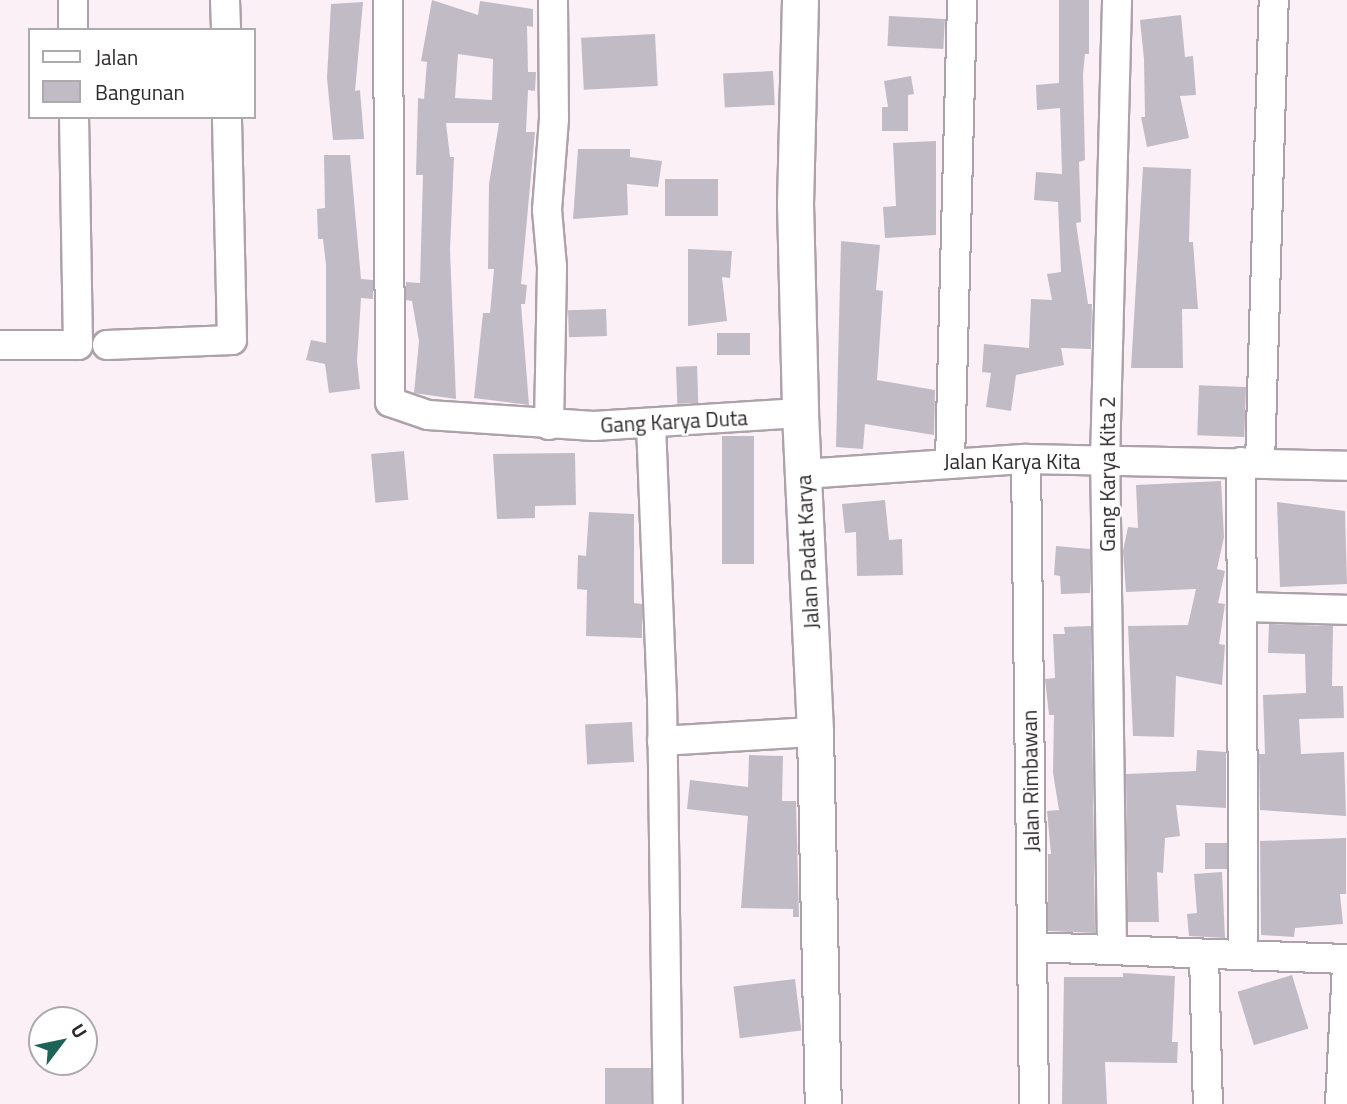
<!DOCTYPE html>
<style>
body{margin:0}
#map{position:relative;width:1347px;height:1104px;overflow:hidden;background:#fcf0f7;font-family:"Titillium Web",sans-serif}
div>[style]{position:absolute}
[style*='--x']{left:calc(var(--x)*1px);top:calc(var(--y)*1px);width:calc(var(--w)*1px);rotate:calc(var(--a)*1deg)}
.building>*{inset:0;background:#c0bbc5;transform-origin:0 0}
.roads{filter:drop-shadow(2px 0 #ada2a9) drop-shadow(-2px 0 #ada2a9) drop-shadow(0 2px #ada2a9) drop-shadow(0 -2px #ada2a9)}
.minor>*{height:28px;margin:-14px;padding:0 14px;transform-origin:14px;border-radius:14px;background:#fff}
.tertiary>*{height:35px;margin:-17.5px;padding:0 17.5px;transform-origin:17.5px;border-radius:17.5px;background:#fff}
span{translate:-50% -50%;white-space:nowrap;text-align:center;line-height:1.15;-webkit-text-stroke:5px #fff;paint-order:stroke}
.street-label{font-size:21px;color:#2f2b2d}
.legend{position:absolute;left:28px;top:28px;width:228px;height:91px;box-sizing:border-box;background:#fff;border:2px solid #acaaab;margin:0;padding:9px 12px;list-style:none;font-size:21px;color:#2f2b2d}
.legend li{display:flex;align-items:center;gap:14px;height:35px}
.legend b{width:35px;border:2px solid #acaaab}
.north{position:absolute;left:28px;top:1006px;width:70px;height:70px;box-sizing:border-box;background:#fff;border:2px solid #acaaab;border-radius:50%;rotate:58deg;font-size:19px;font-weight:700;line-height:28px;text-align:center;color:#2f2b2d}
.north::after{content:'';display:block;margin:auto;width:24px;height:32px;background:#1d6457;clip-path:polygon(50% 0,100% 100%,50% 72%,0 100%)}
</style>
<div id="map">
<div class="building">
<div style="clip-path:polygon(evenodd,432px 0,478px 15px,480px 1px,533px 9px,533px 27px,527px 26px,528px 72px,536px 72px,535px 91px,528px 90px,526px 132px,535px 132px,521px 284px,527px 285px,525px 304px,521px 304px,529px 405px,474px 398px,483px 313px,490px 313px,494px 269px,488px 269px,489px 184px,499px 123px,446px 123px,450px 157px,454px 157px,450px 250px,456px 399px,414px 393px,419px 341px,412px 301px,406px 300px,406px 282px,420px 283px,423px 175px,416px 175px,418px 98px,424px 99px,427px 62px,421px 61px,432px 0,458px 54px,493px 59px,492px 100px,455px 98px,458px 54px)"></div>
<div style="clip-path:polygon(1059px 0,1089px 0,1089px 54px,1085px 54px,1083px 74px,1085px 160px,1079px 162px,1081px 222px,1076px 223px,1088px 304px,1092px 304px,1091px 349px,1061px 348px,1064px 365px,1016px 375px,1011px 411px,986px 407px,991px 373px,982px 372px,984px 344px,1029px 348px,1031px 299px,1052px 300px,1047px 274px,1061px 272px,1058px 202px,1034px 200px,1036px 172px,1062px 174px,1060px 108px,1037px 110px,1036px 85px,1059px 83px)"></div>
<div style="clip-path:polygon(363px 2px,355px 91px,360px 90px,364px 139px,333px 140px,327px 78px,331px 4px)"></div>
<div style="clip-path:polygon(1181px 15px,1185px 57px,1193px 56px,1196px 95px,1180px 96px,1189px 138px,1147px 147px,1141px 117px,1145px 117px,1144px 59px,1140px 20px)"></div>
<div style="left:889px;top:16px;width:56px;height:30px;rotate:3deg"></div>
<div style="left:655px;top:34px;width:52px;height:74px;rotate:87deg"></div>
<div style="left:773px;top:71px;width:34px;height:50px;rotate:87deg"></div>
<div style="clip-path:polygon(911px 76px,914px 94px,908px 95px,908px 131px,882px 131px,882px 107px,888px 107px,884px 81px)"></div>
<div style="clip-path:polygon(936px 141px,936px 235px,885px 238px,883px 207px,896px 206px,893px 143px)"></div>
<div style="clip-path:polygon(578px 149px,630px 149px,630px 157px,662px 161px,658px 187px,627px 184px,628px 215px,573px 219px)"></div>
<div style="clip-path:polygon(324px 155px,350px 155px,361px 279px,373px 280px,373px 299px,361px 298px,357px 361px,360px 389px,329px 393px,325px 364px,306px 360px,311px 340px,326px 343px,326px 265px,323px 239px,318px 239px,317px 209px,325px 208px)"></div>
<div style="clip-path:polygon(1143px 167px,1191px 169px,1189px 242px,1193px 242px,1198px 309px,1182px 309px,1183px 368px,1131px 368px)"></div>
<div style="left:665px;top:179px;width:53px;height:37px"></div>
<div style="clip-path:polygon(841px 241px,880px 245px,876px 290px,883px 291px,877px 380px,935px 390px,934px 435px,865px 424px,863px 449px,836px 447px)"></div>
<div style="clip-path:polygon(688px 249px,732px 251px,730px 278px,722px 277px,727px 321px,688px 326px)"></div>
<div style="left:606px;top:309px;width:27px;height:38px;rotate:88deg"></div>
<div style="left:750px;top:333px;width:22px;height:33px;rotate:90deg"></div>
<div style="left:697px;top:366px;width:37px;height:21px;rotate:88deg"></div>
<div style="left:1246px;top:387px;width:50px;height:47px;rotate:92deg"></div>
<div style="left:722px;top:436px;width:32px;height:128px"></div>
<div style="left:404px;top:451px;width:49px;height:33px;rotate:85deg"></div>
<div style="clip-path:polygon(575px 453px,576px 505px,535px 506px,535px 518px,497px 519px,493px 454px)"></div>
<div style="clip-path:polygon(1221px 481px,1224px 537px,1217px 569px,1225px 571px,1218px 603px,1225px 604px,1219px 644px,1225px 645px,1222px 685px,1176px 676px,1174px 737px,1133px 736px,1128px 626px,1188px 625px,1196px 589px,1126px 592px,1123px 551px,1128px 527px,1138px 528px,1136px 485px)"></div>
<div style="clip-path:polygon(885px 500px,889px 540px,902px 539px,903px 575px,857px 576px,856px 532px,845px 533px,842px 504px)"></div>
<div style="clip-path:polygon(1277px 502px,1345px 511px,1347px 584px,1280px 587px)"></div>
<div style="clip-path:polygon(589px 512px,634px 514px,634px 603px,642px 604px,642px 638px,586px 636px,587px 590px,577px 589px,578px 555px,586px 556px)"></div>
<div style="clip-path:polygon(1056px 546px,1090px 549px,1090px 593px,1061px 594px,1060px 576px,1054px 575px)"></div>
<div style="clip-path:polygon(1269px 624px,1333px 626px,1332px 686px,1343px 686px,1344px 718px,1299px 719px,1301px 754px,1344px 752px,1346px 816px,1260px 810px,1259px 754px,1265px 754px,1263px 695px,1306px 693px,1305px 654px,1268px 653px)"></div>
<div style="clip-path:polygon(1091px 626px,1095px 933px,1048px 931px,1048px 854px,1051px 854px,1047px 811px,1059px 810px,1053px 773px,1054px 715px,1049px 715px,1045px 679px,1055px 678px,1053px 634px,1065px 634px,1064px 627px)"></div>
<div style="left:632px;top:722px;width:40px;height:47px;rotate:87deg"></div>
<div style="clip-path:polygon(1197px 750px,1226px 752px,1226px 808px,1176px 805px,1180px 836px,1165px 838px,1163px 873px,1157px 872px,1159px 922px,1128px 922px,1126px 774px,1196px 771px)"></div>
<div style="clip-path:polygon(749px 755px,783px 756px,782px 801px,796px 801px,799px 917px,793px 917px,793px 909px,741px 908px,748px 816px,687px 809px,690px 780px,748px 787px)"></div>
<div style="clip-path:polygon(1346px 838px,1346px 894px,1340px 894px,1343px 924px,1295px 928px,1294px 937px,1261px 935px,1260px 841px)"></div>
<div style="left:1205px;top:843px;width:22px;height:26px"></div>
<div style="clip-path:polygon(1222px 872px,1225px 938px,1189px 936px,1187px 914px,1197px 913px,1194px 874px)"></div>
<div style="clip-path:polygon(1123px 973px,1175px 976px,1172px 1042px,1178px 1042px,1177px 1063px,1105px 1062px,1107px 1104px,1062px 1104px,1064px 977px,1123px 977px)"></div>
<div style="left:1292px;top:975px;width:56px;height:57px;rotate:73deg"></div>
<div style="left:795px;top:979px;width:52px;height:62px;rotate:83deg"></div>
<div style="left:651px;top:1068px;width:36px;height:46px;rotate:90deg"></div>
</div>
<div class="roads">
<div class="minor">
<div style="--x:73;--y:0;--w:30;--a:90"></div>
<div style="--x:225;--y:0;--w:30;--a:88"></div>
<div style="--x:388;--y:0;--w:402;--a:89.7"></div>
<div style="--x:390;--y:402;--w:40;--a:18.9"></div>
<div style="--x:428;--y:415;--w:166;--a:3.8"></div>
<div style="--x:594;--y:426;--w:206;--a:-3.6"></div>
<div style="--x:0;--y:345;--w:78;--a:0"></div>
<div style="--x:78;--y:345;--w:228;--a:-91"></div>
<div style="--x:107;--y:345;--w:125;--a:-2.3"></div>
<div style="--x:232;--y:340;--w:223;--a:-91.3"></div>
<div style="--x:549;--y:425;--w:158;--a:-88.9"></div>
<div style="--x:552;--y:267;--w:57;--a:-95"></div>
<div style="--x:547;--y:210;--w:92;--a:-85.6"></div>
<div style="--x:554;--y:118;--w:118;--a:-90.5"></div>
<div style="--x:651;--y:425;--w:271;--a:87.7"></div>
<div style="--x:662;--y:696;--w:408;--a:89.2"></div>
<div style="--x:1026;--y:459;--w:645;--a:89.29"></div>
<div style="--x:950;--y:461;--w:461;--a:-88.5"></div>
<div style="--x:1241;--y:462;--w:493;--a:89.7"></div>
<div style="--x:1260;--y:463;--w:463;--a:-88.3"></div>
<div style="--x:804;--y:474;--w:223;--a:-3.9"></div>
<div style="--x:1026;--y:459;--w:321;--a:1.2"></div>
<div style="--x:1242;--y:607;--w:105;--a:1.6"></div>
<div style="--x:662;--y:741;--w:153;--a:-3.4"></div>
<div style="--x:1032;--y:947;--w:315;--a:2.2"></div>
<div style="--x:1112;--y:949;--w:488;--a:-90.8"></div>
<div style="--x:1105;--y:461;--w:461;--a:-88.5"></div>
<div style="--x:1204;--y:955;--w:149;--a:88.5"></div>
<div style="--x:1340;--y:1104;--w:137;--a:-87.1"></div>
</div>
<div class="tertiary">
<div style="--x:800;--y:0;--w:203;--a:91.4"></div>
<div style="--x:795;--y:203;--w:210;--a:88.6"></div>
<div style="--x:800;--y:413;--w:319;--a:87.3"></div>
<div style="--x:815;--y:732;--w:372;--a:88.8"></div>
</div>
</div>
<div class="street-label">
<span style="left:674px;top:421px;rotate:-3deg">Gang Karya Duta</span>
<span style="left:1012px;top:461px">Jalan Karya Kita</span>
<span style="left:1107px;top:474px;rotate:-90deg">Gang Karya Kita 2</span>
<span style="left:807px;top:552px;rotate:-93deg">Jalan Padat Karya</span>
<span style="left:1030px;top:781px;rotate:-91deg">Jalan Rimbawan</span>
</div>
<ul class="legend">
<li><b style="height:9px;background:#fff"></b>Jalan</li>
<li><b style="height:19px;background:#c0bbc5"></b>Bangunan</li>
</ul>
<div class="north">U</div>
</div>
